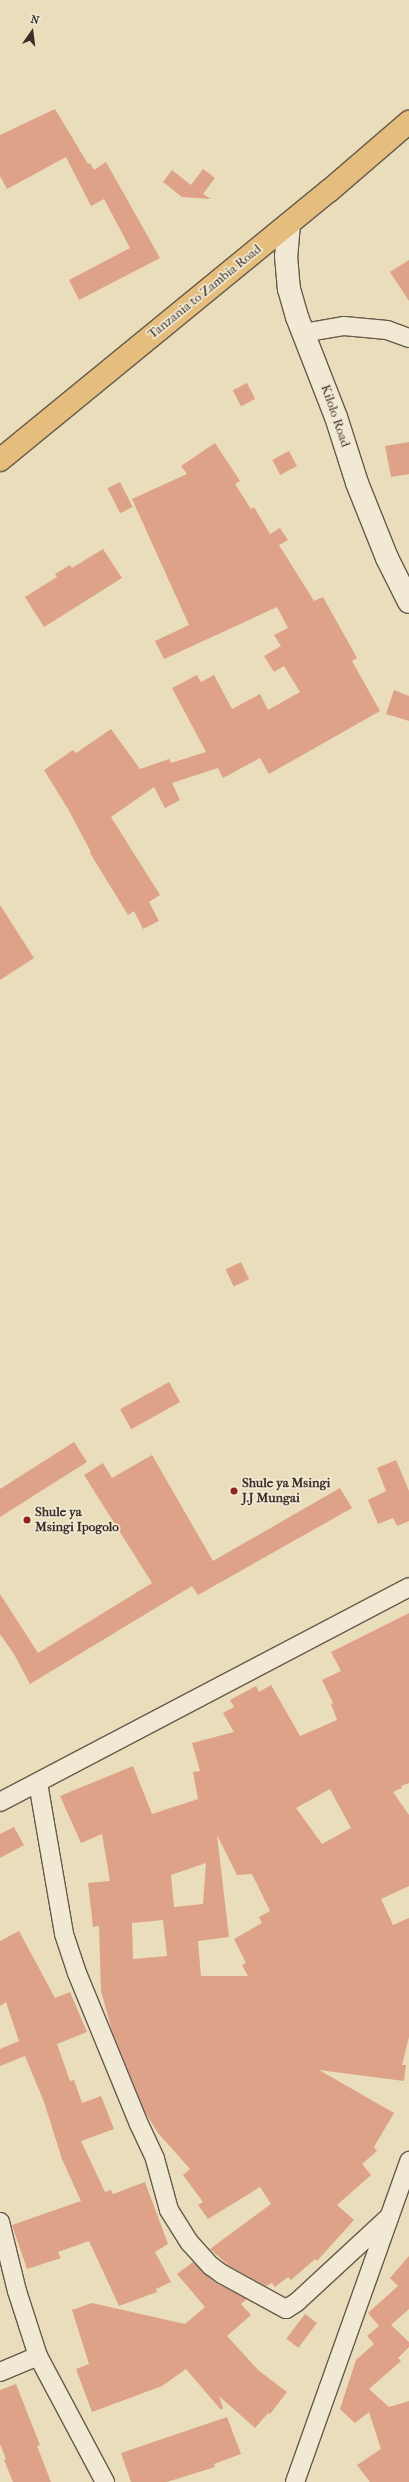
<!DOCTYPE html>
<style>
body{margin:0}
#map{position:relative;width:409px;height:2482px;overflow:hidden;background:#eaddbb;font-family:"IM FELL French Canon",serif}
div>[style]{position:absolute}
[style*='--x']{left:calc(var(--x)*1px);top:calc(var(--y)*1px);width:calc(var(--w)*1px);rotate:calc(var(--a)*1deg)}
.building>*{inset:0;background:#dda287;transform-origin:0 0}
.roads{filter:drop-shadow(1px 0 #665a4d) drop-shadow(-1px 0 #665a4d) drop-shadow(0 1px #665a4d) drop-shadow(0 -1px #665a4d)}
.minor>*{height:18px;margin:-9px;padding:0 9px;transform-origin:9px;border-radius:9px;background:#f1e9d3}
.secondary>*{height:22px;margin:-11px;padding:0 11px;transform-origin:11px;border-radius:11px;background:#f1e9d3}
.trunk>*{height:22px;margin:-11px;padding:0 11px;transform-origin:11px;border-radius:11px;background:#e5be7e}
.dots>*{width:11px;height:11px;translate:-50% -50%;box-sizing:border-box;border:2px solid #f1e9d3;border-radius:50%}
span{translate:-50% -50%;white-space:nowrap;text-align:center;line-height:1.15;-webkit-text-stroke:3.5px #f1e9d3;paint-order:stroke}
.street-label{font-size:13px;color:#3a2e28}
.poi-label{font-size:13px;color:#3a2e28;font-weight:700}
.left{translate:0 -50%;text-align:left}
.north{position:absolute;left:12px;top:12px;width:40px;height:40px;-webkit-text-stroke:3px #f1e9d3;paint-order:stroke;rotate:14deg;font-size:11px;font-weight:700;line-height:16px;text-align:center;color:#3a2e28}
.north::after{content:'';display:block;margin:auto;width:14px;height:18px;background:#3a2e28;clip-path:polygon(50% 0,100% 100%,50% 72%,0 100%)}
</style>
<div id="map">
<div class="building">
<div style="clip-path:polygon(55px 109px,88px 164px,90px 163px,94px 170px,106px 162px,160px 258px,79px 300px,69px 280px,130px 248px,104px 199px,91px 206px,66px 157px,7px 189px,0 176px,0 135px)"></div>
<div style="clip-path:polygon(203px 169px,215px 178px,203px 194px,211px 199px,182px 197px,163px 182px,172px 170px,191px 185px)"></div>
<div style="clip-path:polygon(409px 260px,409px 301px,390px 272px)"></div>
<div style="left:247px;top:383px;width:18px;height:16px;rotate:63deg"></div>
<div style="clip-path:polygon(409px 442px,409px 474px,391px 477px,385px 446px)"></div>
<div style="clip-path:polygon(215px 443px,240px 481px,235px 484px,251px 509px,254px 507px,270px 534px,280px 528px,288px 540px,279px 545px,314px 601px,323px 597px,357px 658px,352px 661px,380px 711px,269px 774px,260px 758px,223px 778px,218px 768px,172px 783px,180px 800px,165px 808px,154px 787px,111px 817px,160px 895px,149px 902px,159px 921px,143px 929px,134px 911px,128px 915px,90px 853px,91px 852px,68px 809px,44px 770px,73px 750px,76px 753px,111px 729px,140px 769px,169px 759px,171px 763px,206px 752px,172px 688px,197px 675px,201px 682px,214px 675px,232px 709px,260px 694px,268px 710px,300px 692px,284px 666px,274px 672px,264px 656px,281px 646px,274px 635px,288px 628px,277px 607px,164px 659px,155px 641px,189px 625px,132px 499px,187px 474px,181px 466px)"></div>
<div style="left:289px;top:451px;width:17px;height:19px;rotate:62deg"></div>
<div style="left:120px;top:482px;width:28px;height:14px;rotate:63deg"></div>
<div style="clip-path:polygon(103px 549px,122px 578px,44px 627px,25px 597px,57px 577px,55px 574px,70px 565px,72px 568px)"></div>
<div style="clip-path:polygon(394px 690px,409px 696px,409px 721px,386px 714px)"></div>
<div style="clip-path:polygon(0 905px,34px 958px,0 980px)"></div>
<div style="left:241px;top:1262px;width:19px;height:17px;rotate:65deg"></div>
<div style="left:169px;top:1382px;width:23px;height:56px;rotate:61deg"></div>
<div style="clip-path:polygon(74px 1442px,87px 1462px,0 1517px,0 1489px)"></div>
<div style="clip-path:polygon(152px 1455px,213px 1561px,340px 1488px,352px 1508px,198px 1595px,192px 1586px,30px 1684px,14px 1654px,0 1634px,0 1594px,38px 1653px,152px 1583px,84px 1475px,103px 1463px,112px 1478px)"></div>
<div style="clip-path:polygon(396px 1460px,409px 1491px,409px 1521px,397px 1526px,393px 1518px,378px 1524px,368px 1500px,386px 1491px,377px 1468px)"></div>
<div style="clip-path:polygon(evenodd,409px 1613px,409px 1783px,401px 1786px,402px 1788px,393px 1792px,409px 1815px,409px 1886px,381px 1899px,393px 1925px,409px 1918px,409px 2037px,402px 2065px,406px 2065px,404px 2081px,319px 2070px,394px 2113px,374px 2147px,377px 2151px,362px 2164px,371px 2175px,337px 2205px,354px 2220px,317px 2261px,315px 2259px,291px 2280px,288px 2277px,275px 2287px,272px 2283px,266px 2286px,228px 2265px,210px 2249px,271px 2204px,260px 2187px,208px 2219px,198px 2205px,203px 2202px,183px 2175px,190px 2169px,158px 2133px,145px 2112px,112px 2031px,101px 1991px,99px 1926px,93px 1927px,88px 1883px,110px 1881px,102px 1834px,81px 1843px,60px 1796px,133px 1766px,152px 1814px,198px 1799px,193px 1772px,200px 1771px,192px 1743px,234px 1732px,223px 1713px,234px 1707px,230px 1700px,256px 1686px,259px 1692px,271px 1685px,300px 1736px,337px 1720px,331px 1704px,333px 1703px,322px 1680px,341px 1671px,331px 1652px,409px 1613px,330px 1789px,351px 1828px,322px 1844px,296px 1808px,330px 1789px,409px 1613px,217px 1835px,237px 1875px,252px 1874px,270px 1911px,259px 1917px,262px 1923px,234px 1939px,246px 1963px,242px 1965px,248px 1976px,201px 1976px,198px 1941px,229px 1937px,217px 1835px,409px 1613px,206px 1863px,203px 1904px,174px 1907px,171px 1875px,206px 1863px,409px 1613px,163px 1920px,167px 1956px,133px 1959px,132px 1923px,163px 1920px)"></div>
<div style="clip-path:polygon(14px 1827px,24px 1845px,0 1858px,0 1834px)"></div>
<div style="clip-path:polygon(19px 1931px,55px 1998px,70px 1992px,87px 2032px,57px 2044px,70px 2081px,74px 2080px,82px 2103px,101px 2096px,114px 2129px,81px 2141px,105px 2192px,111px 2190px,113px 2194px,145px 2182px,168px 2244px,155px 2252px,171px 2282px,156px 2289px,157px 2292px,119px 2306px,89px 2241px,58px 2252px,61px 2258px,27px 2269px,12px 2225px,81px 2201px,62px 2159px,44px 2102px,25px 2056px,0 2066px,0 2049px,19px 2041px,6px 2002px,0 2006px,0 1941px)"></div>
<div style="clip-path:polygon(409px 2256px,409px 2309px,391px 2325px,409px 2342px,409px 2347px,398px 2358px,401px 2361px,369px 2389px,389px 2407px,409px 2401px,409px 2482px,370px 2482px,357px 2465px,381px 2449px,369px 2412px,355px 2423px,340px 2409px,356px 2360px,374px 2344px,367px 2336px,379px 2326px,368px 2313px,398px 2286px,390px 2278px)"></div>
<div style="clip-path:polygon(193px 2262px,216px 2283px,247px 2299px,241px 2304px,251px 2315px,227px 2336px,258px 2370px,287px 2392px,270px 2414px,268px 2413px,255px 2428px,219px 2396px,223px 2408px,221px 2410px,186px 2369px,162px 2386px,92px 2412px,76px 2369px,89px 2364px,72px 2310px,92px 2303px,185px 2324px,205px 2307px,177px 2274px)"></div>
<div style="left:305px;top:2314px;width:15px;height:31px;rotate:37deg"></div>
<div style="clip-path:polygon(16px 2384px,40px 2445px,37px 2446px,51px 2482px,13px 2482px,4px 2460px,6px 2459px,0 2444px,0 2390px)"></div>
<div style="clip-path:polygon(227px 2417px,241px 2454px,214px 2464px,215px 2467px,167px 2482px,131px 2482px,121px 2453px)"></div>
</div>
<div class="roads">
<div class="minor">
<div style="--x:303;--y:333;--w:42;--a:-9.7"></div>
<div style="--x:344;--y:326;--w:43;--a:5.3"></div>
<div style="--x:387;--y:330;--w:23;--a:20"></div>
<div style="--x:38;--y:1783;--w:153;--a:80.2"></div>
<div style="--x:64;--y:1934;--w:41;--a:71.6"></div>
<div style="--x:77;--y:1973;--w:163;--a:67.7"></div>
<div style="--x:139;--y:2124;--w:38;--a:65"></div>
<div style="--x:155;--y:2159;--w:53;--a:74.6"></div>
<div style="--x:169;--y:2210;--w:39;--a:58"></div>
<div style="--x:190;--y:2243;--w:31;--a:48"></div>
<div style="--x:211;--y:2266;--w:14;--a:36"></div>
<div style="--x:222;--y:2274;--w:73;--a:28.7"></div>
<div style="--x:286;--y:2309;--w:13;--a:-32"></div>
<div style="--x:297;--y:2302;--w:125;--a:-42.7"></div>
<div style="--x:0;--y:1802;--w:462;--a:-27.7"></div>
<div style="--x:0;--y:2222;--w:71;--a:76.2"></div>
<div style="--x:17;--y:2291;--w:68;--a:72.1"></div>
<div style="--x:38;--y:2356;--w:143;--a:62"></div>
<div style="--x:0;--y:2372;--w:41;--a:-22.8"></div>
<div style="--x:295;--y:2482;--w:341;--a:-70.4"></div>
</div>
<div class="secondary">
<div style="--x:289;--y:224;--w:32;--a:95"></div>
<div style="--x:286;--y:256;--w:33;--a:85"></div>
<div style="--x:289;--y:289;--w:29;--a:74"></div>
<div style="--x:297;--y:317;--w:107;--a:68.7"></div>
<div style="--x:336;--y:417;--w:69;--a:72.3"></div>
<div style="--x:357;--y:483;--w:81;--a:68.2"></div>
<div style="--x:387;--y:558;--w:49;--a:63.4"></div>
</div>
<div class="trunk">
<div style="--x:0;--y:460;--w:425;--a:-39.3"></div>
<div style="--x:329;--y:191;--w:106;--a:-40.8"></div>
</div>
</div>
<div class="dots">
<div style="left:234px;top:1491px;background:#8f2418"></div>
<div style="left:27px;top:1520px;background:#8f2418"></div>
</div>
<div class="street-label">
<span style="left:205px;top:292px;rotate:-39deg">Tanzania to Zambia Road</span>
<span style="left:335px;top:416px;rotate:71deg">Kilolo Road</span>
</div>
<div class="poi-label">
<span class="left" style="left:242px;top:1491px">Shule ya Msingi<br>J.J Mungai</span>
<span class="left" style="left:35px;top:1520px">Shule ya<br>Msingi Ipogolo</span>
</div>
<div class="north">N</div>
</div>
